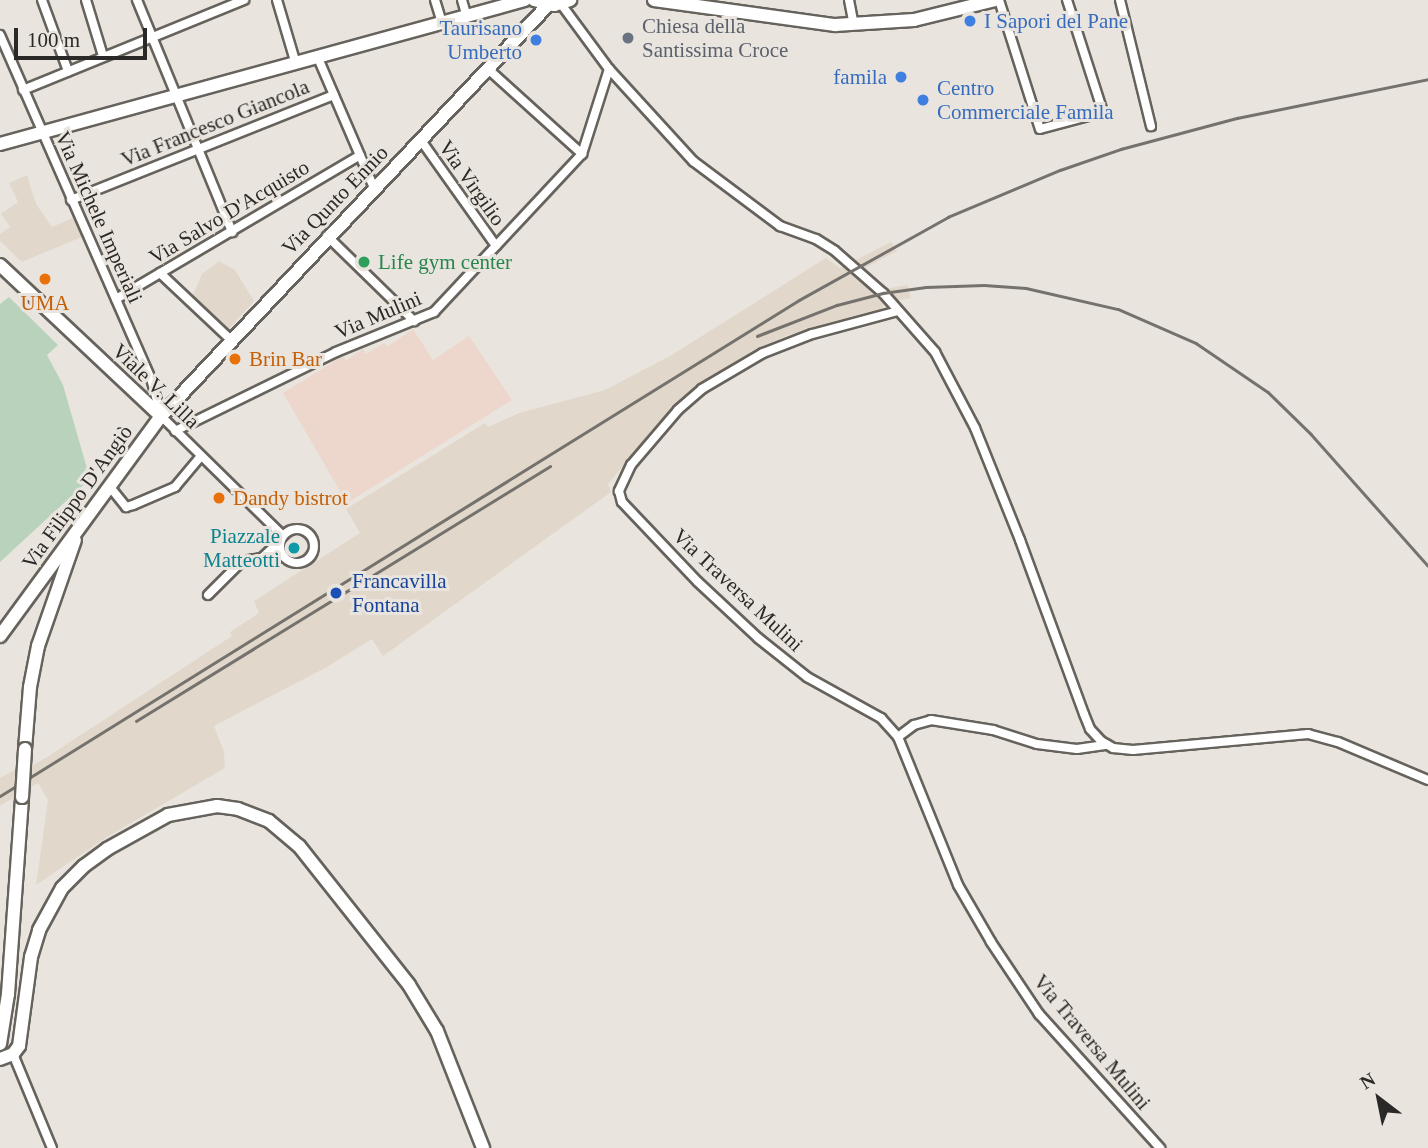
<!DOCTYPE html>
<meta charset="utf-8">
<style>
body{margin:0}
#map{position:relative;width:1428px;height:1148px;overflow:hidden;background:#e9e5de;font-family:"Times New Roman",serif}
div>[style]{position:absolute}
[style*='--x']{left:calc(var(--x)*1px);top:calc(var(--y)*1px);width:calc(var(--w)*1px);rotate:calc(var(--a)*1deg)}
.commercial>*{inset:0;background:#edd6cb}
.built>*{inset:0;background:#e1d8cb}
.green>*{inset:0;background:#b8d2bb}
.roads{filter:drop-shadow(2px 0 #66625c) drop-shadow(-2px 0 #66625c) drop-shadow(0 2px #66625c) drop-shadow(0 -2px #66625c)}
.street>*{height:8px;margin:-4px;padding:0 4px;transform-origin:4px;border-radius:4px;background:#fff}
.street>.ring{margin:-4px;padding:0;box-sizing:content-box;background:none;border:8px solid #fff;border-radius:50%}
.secondary>*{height:12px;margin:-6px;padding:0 6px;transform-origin:6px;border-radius:6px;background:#fff}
.rail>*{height:2.5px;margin:-1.25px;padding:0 1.25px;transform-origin:1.25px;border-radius:1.25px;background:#75726e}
.bridges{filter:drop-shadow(2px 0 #66625c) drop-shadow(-2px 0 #66625c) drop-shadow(0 2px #66625c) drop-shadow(0 -2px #66625c)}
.secondary-bridge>*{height:12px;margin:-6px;padding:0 6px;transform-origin:6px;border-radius:6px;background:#fff}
.dots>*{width:19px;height:19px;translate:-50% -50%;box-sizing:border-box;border:4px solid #e9e5de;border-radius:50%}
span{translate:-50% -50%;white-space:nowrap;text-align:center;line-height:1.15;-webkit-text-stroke:6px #e9e5de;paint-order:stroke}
.shop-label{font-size:21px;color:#366cbe}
.left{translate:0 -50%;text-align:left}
.right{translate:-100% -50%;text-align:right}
.worship-label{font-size:21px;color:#5b616d}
.street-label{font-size:21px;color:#2b2927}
.leisure-label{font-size:21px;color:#27864d}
.food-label{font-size:21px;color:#c56008}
.culture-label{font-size:21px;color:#0d838f}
.transit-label{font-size:21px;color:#164399}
.north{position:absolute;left:1344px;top:1064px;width:70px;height:70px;-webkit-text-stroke:5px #e9e5de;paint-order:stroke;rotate:328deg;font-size:19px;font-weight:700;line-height:28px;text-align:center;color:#2b2927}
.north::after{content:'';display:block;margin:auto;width:24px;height:32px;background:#2b2927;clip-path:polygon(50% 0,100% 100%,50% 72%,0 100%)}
.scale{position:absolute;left:14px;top:28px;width:133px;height:32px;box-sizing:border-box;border:4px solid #2b2927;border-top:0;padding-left:9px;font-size:21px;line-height:24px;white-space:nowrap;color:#2b2927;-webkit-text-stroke:5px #e9e5de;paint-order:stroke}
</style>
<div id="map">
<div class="commercial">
<div style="clip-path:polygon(413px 329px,433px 360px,469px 336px,512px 400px,347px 503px,283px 393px,343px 356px,346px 361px,363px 349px,366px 354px,384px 343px,387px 347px)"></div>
</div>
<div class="built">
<div style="clip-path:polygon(27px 175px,36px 204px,52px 227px,73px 218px,82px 237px,22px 262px,0 241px,0 234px,10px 227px,1px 214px,18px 202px,9px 183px)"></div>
<div style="clip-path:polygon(891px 242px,897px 251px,865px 268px,885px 289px,907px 285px,911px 298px,884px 302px,883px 309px,879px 311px,786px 336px,754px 350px,682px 397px,608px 484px,611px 492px,383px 656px,372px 639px,327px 667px,214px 726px,224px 752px,225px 768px,107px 837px,36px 885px,48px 800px,38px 783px,0 806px,0 778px,16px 769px,21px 772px,47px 757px,232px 636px,230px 632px,259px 613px,254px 601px,360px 533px,346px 509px,485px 423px,488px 427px,519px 413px,605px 390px,670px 356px,826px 258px,840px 268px)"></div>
<div style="clip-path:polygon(219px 261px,235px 270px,254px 301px,229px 329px,193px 295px,202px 274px)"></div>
</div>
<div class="green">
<div style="clip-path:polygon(9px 297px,58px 345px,47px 355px,63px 385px,90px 479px,0 562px,0 304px)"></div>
</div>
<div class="roads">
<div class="street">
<div style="--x:42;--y:0;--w:76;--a:69.9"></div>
<div style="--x:86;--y:0;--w:59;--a:73.1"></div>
<div style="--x:137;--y:0;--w:251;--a:67.7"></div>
<div style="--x:277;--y:0;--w:67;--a:73.5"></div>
<div style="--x:435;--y:0;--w:24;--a:73"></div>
<div style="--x:462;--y:0;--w:18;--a:74"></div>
<div style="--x:849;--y:0;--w:25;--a:79"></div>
<div style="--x:999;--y:0;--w:135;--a:72.4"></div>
<div style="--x:1040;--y:129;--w:65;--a:-15.1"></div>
<div style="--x:1103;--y:112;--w:118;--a:-107.8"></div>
<div style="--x:1120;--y:0;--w:130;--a:76.2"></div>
<div style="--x:561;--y:4;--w:81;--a:53.6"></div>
<div style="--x:609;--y:69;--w:125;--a:47.6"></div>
<div style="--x:693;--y:161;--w:109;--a:36.8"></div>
<div style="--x:780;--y:226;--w:38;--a:20"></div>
<div style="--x:816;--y:239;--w:22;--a:32"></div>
<div style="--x:835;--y:251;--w:64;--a:41.2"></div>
<div style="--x:883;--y:293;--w:79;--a:48.6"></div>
<div style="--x:935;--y:352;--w:86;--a:62.2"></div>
<div style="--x:975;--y:428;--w:121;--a:68.1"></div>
<div style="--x:1020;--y:540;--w:185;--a:69.8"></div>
<div style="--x:1084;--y:714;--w:16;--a:68"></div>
<div style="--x:1090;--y:729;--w:16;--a:47"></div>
<div style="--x:1101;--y:741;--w:14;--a:30"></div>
<div style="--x:1113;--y:748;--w:20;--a:6"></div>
<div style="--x:1133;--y:750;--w:176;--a:-5.2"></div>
<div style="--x:1308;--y:734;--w:31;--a:15"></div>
<div style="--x:1338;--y:742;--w:98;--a:22.9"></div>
<div style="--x:0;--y:35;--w:379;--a:66.3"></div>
<div style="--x:152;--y:382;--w:35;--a:75"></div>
<div style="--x:161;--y:416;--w:171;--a:44.5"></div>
<div style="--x:318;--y:58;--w:142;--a:66.7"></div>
<div style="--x:488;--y:69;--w:127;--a:42.1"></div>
<div style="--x:23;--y:90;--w:239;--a:-22.2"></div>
<div style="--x:420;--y:139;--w:131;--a:54.6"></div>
<div style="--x:71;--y:200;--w:283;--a:-21.8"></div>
<div style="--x:327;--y:236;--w:122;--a:44.3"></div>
<div style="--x:160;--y:273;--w:96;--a:43.3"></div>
<div style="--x:116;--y:299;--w:283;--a:-30.5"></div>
<div style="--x:898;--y:311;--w:89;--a:165"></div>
<div style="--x:812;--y:334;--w:53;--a:158.8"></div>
<div style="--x:763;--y:353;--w:71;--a:149.5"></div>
<div style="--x:702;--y:389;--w:32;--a:139"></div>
<div style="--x:678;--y:410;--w:72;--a:130.5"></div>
<div style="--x:631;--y:465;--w:29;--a:115"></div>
<div style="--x:619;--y:491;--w:11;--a:75"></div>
<div style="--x:622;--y:502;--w:110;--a:46.5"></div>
<div style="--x:698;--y:582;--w:82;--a:43"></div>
<div style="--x:758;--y:638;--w:63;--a:38.5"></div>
<div style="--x:807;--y:677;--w:85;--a:29"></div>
<div style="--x:881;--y:718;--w:25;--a:48"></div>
<div style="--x:898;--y:737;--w:160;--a:67.9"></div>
<div style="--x:958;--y:885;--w:66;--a:59.9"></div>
<div style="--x:991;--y:942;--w:87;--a:56.3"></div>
<div style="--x:1039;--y:1014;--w:181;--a:47.9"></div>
<div style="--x:175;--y:431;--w:179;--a:-26.1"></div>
<div style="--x:336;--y:352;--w:106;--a:-22.2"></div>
<div style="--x:434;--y:312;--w:216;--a:-46.9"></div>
<div style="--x:582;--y:154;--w:89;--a:-72.4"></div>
<div style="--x:110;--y:487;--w:26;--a:51"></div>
<div style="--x:126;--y:507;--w:7;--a:-16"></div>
<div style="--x:133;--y:505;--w:46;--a:-23.2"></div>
<div style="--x:175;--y:487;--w:40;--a:-50"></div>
<div class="ring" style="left:280px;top:529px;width:26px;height:26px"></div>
<div style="--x:208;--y:595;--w:48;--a:-45"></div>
<div style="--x:242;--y:561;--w:20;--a:-9"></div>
<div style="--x:262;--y:558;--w:25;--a:-43"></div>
<div style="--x:898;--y:737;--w:20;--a:-37"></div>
<div style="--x:914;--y:725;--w:18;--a:-16"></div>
<div style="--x:931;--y:720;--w:63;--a:9.2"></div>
<div style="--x:993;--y:730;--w:46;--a:17.7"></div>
<div style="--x:1037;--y:744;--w:40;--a:7.1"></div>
<div style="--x:1077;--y:749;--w:30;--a:-8"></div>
<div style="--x:13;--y:1054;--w:102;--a:67.5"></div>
</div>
<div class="secondary">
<div style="--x:534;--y:0;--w:21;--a:14"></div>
<div style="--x:554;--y:5;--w:17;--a:-17"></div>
<div style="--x:654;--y:0;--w:183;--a:7.9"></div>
<div style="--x:835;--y:25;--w:79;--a:-3.6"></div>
<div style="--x:914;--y:20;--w:83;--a:-13.9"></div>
<div style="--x:0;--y:144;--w:544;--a:-15.34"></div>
<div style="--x:0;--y:265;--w:221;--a:43.2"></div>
<div style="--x:0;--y:636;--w:273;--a:-53.8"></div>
<div style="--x:161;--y:416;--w:565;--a:-46.72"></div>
<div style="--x:25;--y:749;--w:62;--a:-85.4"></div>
<div style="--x:30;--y:687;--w:42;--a:-79"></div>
<div style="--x:38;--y:646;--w:112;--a:-70.8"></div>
<div style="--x:0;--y:1044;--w:51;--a:-80.9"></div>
<div style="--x:8;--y:994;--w:197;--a:-85.9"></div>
<div style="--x:0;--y:1059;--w:14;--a:-21"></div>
<div style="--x:13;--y:1054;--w:10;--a:-53"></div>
<div style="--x:19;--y:1046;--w:90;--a:-82.3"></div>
<div style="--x:31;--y:957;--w:28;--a:-73"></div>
<div style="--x:39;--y:930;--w:48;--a:-61.3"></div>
<div style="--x:62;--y:888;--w:31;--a:-45"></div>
<div style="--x:84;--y:866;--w:29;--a:-36"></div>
<div style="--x:107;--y:849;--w:70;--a:-29.1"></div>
<div style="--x:168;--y:815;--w:50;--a:-10.4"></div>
<div style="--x:217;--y:806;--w:21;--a:8"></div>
<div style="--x:238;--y:809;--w:33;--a:21"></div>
<div style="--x:269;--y:821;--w:39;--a:40"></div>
<div style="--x:299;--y:846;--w:177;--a:51.6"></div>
<div style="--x:409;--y:985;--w:54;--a:58.7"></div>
<div style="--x:437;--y:1031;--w:126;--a:68.5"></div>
</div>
</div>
<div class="rail">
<div style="--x:757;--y:336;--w:86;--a:-21.2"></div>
<div style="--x:837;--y:305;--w:48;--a:-14.6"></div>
<div style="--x:883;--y:293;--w:43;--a:-7.9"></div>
<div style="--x:926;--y:287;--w:58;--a:-2"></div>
<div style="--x:984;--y:285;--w:42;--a:4.1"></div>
<div style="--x:1026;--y:288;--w:94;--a:12.9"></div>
<div style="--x:1118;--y:309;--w:85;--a:23.6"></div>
<div style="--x:1196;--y:343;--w:87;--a:34.2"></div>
<div style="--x:1268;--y:392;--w:60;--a:44.3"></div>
<div style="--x:1311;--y:434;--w:176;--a:48.4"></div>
<div style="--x:136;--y:721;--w:486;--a:-31.6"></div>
<div style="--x:0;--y:796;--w:940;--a:-31.83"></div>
<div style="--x:799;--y:300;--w:171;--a:-29.1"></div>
<div style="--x:948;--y:217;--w:121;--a:-22.8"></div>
<div style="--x:1060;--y:170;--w:65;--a:-19"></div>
<div style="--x:1121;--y:149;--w:120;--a:-15"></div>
<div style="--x:1237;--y:118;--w:195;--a:-11.5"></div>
</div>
<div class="bridges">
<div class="secondary-bridge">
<div style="--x:22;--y:797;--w:48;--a:-86.4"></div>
</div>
</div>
<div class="dots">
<div style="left:970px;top:21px;background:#3f7fe0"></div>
<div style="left:628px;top:38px;background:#6b7280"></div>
<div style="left:536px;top:40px;background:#3f7fe0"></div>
<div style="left:901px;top:77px;background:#3f7fe0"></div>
<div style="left:923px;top:100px;background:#3f7fe0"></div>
<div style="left:364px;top:262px;background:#2e9e5b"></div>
<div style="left:45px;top:279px;background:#e8710a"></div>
<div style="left:235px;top:359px;background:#e8710a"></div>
<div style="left:219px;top:498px;background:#e8710a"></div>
<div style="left:294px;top:548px;background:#0f9aa8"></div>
<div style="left:336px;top:593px;background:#1a4fb4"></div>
</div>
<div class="shop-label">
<span class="left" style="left:984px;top:21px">I Sapori del Pane</span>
<span class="right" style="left:522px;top:40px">Taurisano<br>Umberto</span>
<span class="right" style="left:887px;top:77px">famila</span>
<span class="left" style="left:937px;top:100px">Centro<br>Commerciale Famila</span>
</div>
<div class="worship-label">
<span class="left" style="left:642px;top:38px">Chiesa della<br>Santissima Croce</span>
</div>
<div class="street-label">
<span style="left:215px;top:123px;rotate:-22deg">Via Francesco Giancola</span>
<span style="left:472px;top:183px;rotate:55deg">Via Virgilio</span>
<span style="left:335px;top:200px;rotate:-46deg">Via Qunto Ennio</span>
<span style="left:229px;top:212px;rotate:-31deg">Via Salvo D'Acquisto</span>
<span style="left:99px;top:217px;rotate:66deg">Via Michele Imperiali</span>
<span style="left:378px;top:315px;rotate:-23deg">Via Mulini</span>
<span style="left:156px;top:386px;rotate:44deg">Viale V. Lilla</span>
<span style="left:77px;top:497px;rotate:-54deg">Via Filippo D'Angiò</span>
<span style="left:738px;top:590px;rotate:43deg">Via Traversa Mulini</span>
<span style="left:1092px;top:1042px;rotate:50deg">Via Traversa Mulini</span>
</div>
<div class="leisure-label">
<span class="left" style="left:378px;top:262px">Life gym center</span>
</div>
<div class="food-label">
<span style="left:45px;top:303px">UMA</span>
<span class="left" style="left:249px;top:359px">Brin Bar</span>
<span class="left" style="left:233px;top:498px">Dandy bistrot</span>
</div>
<div class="culture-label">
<span class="right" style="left:280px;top:548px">Piazzale<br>Matteotti</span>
</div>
<div class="transit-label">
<span class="left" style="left:352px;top:593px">Francavilla<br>Fontana</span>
</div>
<div class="north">N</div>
<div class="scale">100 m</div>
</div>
